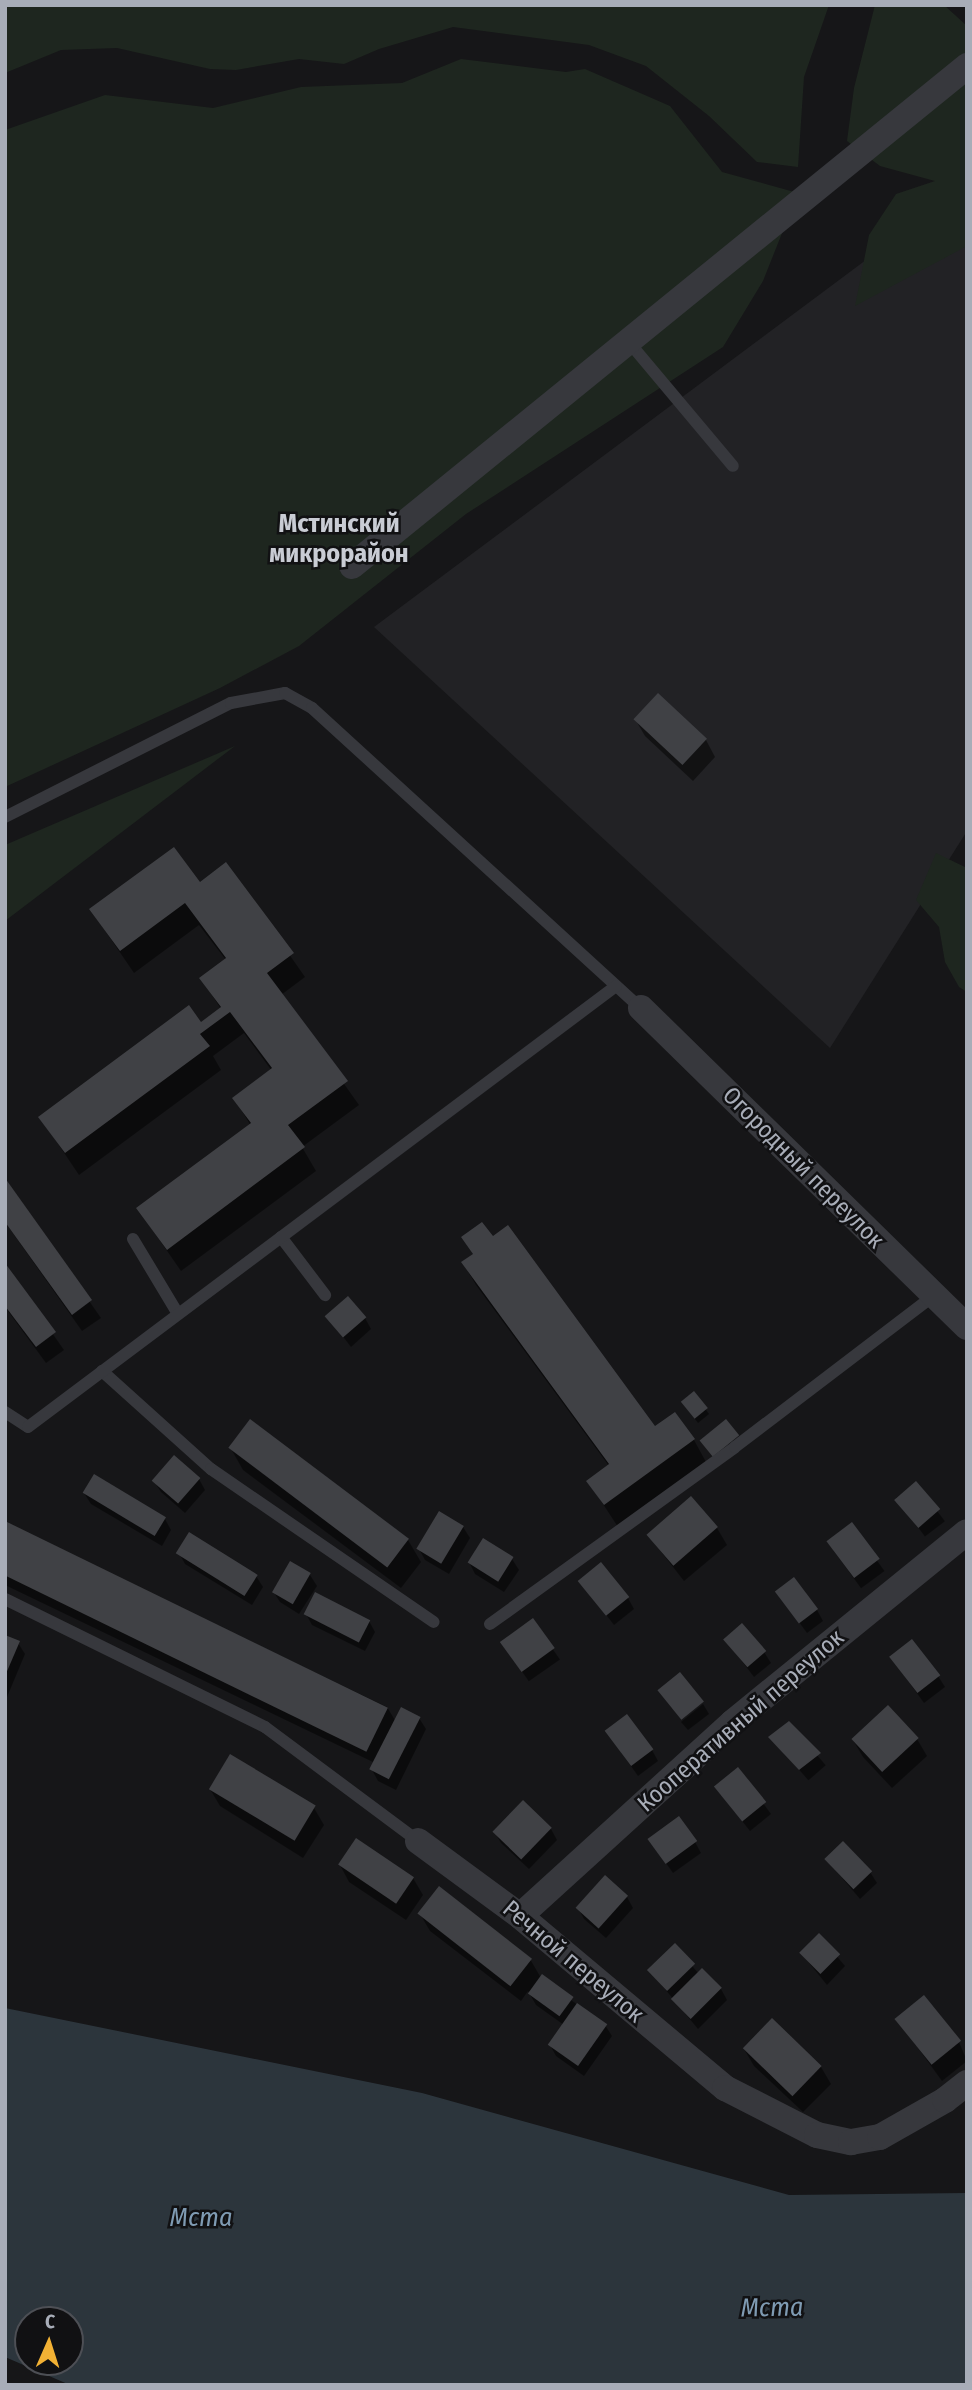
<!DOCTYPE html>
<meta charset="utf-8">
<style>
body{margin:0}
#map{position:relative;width:972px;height:2390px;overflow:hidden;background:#161618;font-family:"Fira Sans Condensed",sans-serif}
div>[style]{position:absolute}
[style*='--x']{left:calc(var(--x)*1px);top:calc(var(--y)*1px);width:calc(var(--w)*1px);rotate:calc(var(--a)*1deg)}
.built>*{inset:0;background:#222225}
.green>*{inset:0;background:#1e261f}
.water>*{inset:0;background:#2c353c}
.shadow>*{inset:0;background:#0007;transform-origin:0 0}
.building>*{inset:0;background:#404145;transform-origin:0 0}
.service>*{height:12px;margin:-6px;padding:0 6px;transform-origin:6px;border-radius:6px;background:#37383d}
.minor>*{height:26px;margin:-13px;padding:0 13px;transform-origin:13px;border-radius:13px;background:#37383d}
span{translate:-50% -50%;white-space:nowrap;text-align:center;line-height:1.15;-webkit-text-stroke:5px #111113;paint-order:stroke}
.street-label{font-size:24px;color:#a8adb8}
.neighbourhood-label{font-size:26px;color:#c9ccd4;font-weight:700}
.water-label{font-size:26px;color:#7f9bb3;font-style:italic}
.frame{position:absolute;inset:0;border:7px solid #a8adb8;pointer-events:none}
.north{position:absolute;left:14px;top:2306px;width:70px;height:70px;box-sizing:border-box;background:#111113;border:2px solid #4d4f55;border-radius:50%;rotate:3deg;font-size:19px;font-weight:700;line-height:28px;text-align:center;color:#a8adb8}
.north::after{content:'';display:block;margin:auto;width:24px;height:32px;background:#f2b134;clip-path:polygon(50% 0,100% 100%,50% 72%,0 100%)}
</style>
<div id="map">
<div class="built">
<div style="clip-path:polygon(945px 201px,967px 226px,967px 831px,830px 1048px,374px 627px)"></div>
</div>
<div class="green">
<div style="clip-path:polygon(5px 5px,829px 5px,804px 77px,798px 167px,757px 162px,709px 116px,646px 66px,589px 45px,453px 27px,379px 49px,344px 64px,299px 59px,236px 70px,210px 69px,117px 48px,61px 50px,5px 73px)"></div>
<div style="clip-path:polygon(875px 5px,944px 5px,967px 26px,967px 246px,855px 306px,869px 235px,896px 194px,935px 181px,880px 166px,847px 141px,854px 88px)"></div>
<div style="clip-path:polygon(461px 59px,566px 72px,585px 69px,670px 106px,722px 172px,798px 193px,763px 281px,723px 347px,466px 514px,299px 646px,220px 688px,5px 787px,5px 130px,105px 95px,213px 108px,301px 87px,402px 83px)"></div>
<div style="clip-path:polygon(235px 746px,5px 921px,5px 845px)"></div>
<div style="clip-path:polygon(936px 853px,967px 868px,967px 992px,959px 987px,945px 962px,939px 927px,916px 900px)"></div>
</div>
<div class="water">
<div style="clip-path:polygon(evenodd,5px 2008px,422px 2093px,789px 2195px,967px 2193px,967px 2385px,70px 2385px,5px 2357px,5px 2008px,28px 2320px,70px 2320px,70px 2362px,28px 2362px,28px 2320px)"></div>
</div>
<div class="shadow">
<div style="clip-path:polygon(635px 719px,706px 740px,715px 757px,693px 781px,645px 736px)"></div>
<div style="clip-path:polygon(226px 864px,305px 977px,281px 995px,359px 1105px,302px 1147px,316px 1171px,181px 1271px,138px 1209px,251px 1126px,234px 1098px,272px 1071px,244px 1033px,213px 1056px,221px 1070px,79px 1175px,40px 1117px,201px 1024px,221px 1009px,201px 978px,226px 960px,199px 925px,134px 973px,91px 910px,199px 884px)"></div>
<div style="clip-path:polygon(5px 1181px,101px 1318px,82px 1331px,5px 1222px)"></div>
<div style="clip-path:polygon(463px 1238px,655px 1429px,694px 1440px,706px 1462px,618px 1527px,588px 1481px,609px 1466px,476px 1285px,463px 1263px,474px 1255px)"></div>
<div style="clip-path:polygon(5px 1266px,64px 1350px,46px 1363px,5px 1307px)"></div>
<div style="clip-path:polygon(328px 1317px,365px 1318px,371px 1329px,351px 1347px)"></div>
<div style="clip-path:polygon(694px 1393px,709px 1414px,698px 1423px,685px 1406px)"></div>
<div style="clip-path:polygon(230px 1447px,408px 1540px,421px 1562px,401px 1588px,243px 1470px)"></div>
<div style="clip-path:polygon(199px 1479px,205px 1490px,185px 1513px,161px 1492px,154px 1481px)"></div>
<div style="left:916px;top:1483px;width:48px;height:25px;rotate:53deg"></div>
<div style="clip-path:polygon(84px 1493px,165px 1519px,171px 1530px,162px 1546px,91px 1504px)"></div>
<div style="clip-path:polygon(5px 1523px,387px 1707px,396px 1722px,419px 1718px,426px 1729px,396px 1790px,378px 1781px,372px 1770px,375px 1763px,5px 1585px)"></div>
<div style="left:851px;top:1525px;width:57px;height:29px;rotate:54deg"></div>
<div style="clip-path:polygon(463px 1527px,470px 1538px,449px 1574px,425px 1560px,419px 1549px)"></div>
<div style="clip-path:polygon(717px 1528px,727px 1545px,684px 1581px,648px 1535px)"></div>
<div style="clip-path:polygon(179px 1553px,256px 1576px,263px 1587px,252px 1605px,185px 1564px)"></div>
<div style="clip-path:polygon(512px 1559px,519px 1570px,504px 1592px,475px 1574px,469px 1562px)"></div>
<div style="clip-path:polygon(291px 1563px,310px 1575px,317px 1586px,299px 1614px,280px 1602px,273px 1591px)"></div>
<div style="clip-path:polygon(580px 1581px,628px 1598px,634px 1609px,614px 1625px)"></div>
<div style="clip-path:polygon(777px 1592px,817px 1610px,823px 1621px,807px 1633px)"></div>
<div style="clip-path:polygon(306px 1614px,369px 1621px,375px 1632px,365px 1651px,312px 1625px)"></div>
<div style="left:533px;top:1621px;width:47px;height:38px;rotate:55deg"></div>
<div style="clip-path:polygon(5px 1637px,18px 1643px,25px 1654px,7px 1697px)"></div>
<div style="clip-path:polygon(725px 1639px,764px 1652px,771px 1663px,754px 1677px)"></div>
<div style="clip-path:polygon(891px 1657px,938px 1676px,945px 1687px,924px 1703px)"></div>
<div style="clip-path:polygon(703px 1704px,709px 1714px,688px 1730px,681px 1722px)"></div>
<div style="left:789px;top:1723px;width:56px;height:23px;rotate:49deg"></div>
<div style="clip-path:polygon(607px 1732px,652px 1750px,658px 1761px,638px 1776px)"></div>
<div style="clip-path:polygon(917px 1739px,927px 1756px,892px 1788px,863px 1757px,853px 1740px)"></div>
<div style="clip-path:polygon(230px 1756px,314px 1808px,324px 1825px,303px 1858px,220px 1806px,210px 1789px)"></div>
<div style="clip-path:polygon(738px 1769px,771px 1814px,750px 1831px,723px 1797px)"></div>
<div style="clip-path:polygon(551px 1829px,557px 1840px,529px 1869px,501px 1843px,494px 1831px)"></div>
<div style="clip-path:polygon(695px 1842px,701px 1853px,673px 1873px,656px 1849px)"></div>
<div style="clip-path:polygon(826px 1859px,870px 1872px,877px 1883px,860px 1899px)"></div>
<div style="clip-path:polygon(340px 1865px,413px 1878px,423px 1895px,406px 1920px,349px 1882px)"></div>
<div style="clip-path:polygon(627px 1897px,633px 1908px,606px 1938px,584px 1919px,578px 1908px)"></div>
<div style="clip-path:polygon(420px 1914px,530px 1959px,541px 1978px,605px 2025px,612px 2036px,584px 2076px,556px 2056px,550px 2045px,564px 2025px,536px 2005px,528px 1991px,521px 2001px,430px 1931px)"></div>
<div style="clip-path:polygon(819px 1935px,845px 1966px,827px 1985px,801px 1953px)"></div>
<div style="clip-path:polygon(675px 1946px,699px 1974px,702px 1970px,721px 1989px,727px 2000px,698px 2029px,650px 1971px)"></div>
<div style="clip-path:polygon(897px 2019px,959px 2042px,967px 2061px,942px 2081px)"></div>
<div style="clip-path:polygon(744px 2049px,821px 2067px,831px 2084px,803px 2112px,754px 2066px)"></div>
</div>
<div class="building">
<div style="left:658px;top:693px;width:67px;height:36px;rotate:43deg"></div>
<div style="clip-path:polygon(174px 847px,200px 882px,226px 862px,294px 953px,267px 973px,348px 1081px,288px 1125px,305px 1147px,167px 1250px,136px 1208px,251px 1123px,232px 1098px,272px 1068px,230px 1012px,200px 1034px,210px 1046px,65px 1153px,38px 1117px,189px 1005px,201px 1022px,221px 1007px,199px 978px,226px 958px,185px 903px,120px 951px,89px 909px)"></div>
<div style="clip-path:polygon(5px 1178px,92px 1300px,72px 1315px,5px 1222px)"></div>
<div style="clip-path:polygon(482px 1222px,493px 1236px,508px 1225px,655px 1426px,675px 1412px,695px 1439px,604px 1505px,586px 1481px,609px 1464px,461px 1262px,473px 1254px,461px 1237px)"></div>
<div style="clip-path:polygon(5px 1263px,56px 1332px,36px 1347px,5px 1306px)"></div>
<div style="left:348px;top:1296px;width:28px;height:31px;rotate:49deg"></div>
<div style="left:694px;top:1391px;width:22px;height:17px;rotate:51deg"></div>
<div style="left:250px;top:1419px;width:199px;height:36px;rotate:37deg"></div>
<div style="left:726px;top:1419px;width:21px;height:34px;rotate:51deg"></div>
<div style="left:174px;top:1455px;width:35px;height:34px;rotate:41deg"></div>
<div style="left:94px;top:1474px;width:84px;height:22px;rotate:31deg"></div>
<div style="left:916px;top:1481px;width:37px;height:29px;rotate:49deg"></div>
<div style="left:691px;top:1496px;width:41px;height:59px;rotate:49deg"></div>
<div style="left:439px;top:1511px;width:29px;height:44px;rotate:31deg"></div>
<div style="left:5px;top:1521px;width:426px;height:49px;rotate:26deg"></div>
<div style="left:852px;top:1522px;width:46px;height:32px;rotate:53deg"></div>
<div style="left:189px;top:1532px;width:81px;height:25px;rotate:32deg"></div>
<div style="left:483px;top:1538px;width:36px;height:29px;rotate:32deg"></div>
<div style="left:290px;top:1561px;width:24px;height:36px;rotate:30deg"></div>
<div style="left:601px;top:1562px;width:45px;height:30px;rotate:51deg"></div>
<div style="left:794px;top:1577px;width:40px;height:24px;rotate:53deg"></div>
<div style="left:315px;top:1592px;width:62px;height:25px;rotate:27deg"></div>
<div style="left:533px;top:1618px;width:37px;height:41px;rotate:54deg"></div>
<div style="left:742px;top:1623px;width:37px;height:25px;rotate:49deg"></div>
<div style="clip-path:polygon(5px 1635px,20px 1641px,5px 1676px)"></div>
<div style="left:912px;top:1639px;width:46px;height:29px;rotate:52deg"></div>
<div style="left:680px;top:1672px;width:38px;height:29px;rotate:51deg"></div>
<div style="left:888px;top:1705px;width:45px;height:50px;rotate:47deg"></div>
<div style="left:401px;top:1707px;width:22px;height:70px;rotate:27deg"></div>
<div style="left:627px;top:1714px;width:44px;height:28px;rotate:53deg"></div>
<div style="clip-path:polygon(789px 1721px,821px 1753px,799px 1770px,768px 1737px)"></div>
<div style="left:230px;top:1754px;width:100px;height:41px;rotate:31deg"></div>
<div style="left:738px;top:1767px;width:45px;height:31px;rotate:51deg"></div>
<div style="left:523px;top:1800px;width:40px;height:44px;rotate:44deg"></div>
<div style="left:679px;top:1816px;width:31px;height:39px;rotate:54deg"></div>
<div style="left:356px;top:1838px;width:70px;height:32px;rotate:34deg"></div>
<div style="left:843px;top:1841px;width:42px;height:26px;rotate:46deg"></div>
<div style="left:605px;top:1875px;width:31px;height:44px;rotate:42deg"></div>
<div style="left:439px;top:1886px;width:118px;height:35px;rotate:38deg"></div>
<div style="left:819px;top:1933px;width:30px;height:28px;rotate:45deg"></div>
<div style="left:675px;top:1943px;width:29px;height:39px;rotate:46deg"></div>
<div style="left:702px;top:1968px;width:28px;height:44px;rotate:45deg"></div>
<div style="left:542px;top:1974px;width:39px;height:24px;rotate:36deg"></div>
<div style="left:924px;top:1995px;width:59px;height:38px;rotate:51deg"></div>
<div style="left:577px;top:2003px;width:37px;height:51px;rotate:35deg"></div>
<div style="left:772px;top:2018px;width:69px;height:42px;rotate:44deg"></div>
</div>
<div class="service">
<div style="--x:628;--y:341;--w:163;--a:50"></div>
<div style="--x:5;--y:817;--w:253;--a:-26.8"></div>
<div style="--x:231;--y:703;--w:55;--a:-10.5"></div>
<div style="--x:285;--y:693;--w:31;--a:29"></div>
<div style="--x:312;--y:708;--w:445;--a:42.4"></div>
<div style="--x:281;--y:1237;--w:73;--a:52.8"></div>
<div style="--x:133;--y:1239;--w:87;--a:59"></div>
<div style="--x:102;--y:1371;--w:147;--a:42"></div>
<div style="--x:211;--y:1469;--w:270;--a:34.5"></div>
<div style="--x:5;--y:1412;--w:27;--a:33"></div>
<div style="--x:28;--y:1427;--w:735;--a:-36.87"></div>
<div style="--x:5;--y:1599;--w:290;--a:26.2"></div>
<div style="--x:265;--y:1727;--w:191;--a:36.7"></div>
<div style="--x:490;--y:1624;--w:302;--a:-35.8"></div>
<div style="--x:735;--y:1447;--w:249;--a:-37.3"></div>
</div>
<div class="minor">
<div style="--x:352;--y:566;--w:793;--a:-39.11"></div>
<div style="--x:641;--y:1008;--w:456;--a:44.4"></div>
<div style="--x:418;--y:1841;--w:127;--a:36.3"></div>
<div style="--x:520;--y:1916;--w:268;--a:40"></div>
<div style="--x:725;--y:2088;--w:103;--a:27.1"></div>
<div style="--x:817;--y:2135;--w:35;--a:12"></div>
<div style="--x:851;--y:2142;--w:29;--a:-10"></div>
<div style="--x:880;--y:2137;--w:75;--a:-29.6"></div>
<div style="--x:945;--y:2100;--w:28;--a:-38"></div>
<div style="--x:520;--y:1916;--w:288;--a:-42.3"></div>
<div style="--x:733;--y:1722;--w:301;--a:-39.1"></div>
</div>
<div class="street-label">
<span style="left:803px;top:1168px;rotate:45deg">Огородный переулок</span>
<span style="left:741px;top:1721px;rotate:-41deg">Кооперативный переулок</span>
<span style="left:573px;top:1962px;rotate:40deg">Речной переулок</span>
</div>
<div class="neighbourhood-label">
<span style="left:339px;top:539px">Мстинский<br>микрорайон</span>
</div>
<div class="water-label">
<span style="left:201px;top:2218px">Мста</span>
<span style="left:772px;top:2308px;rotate:-1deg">Мста</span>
</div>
<div class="frame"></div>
<div class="north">С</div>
</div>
